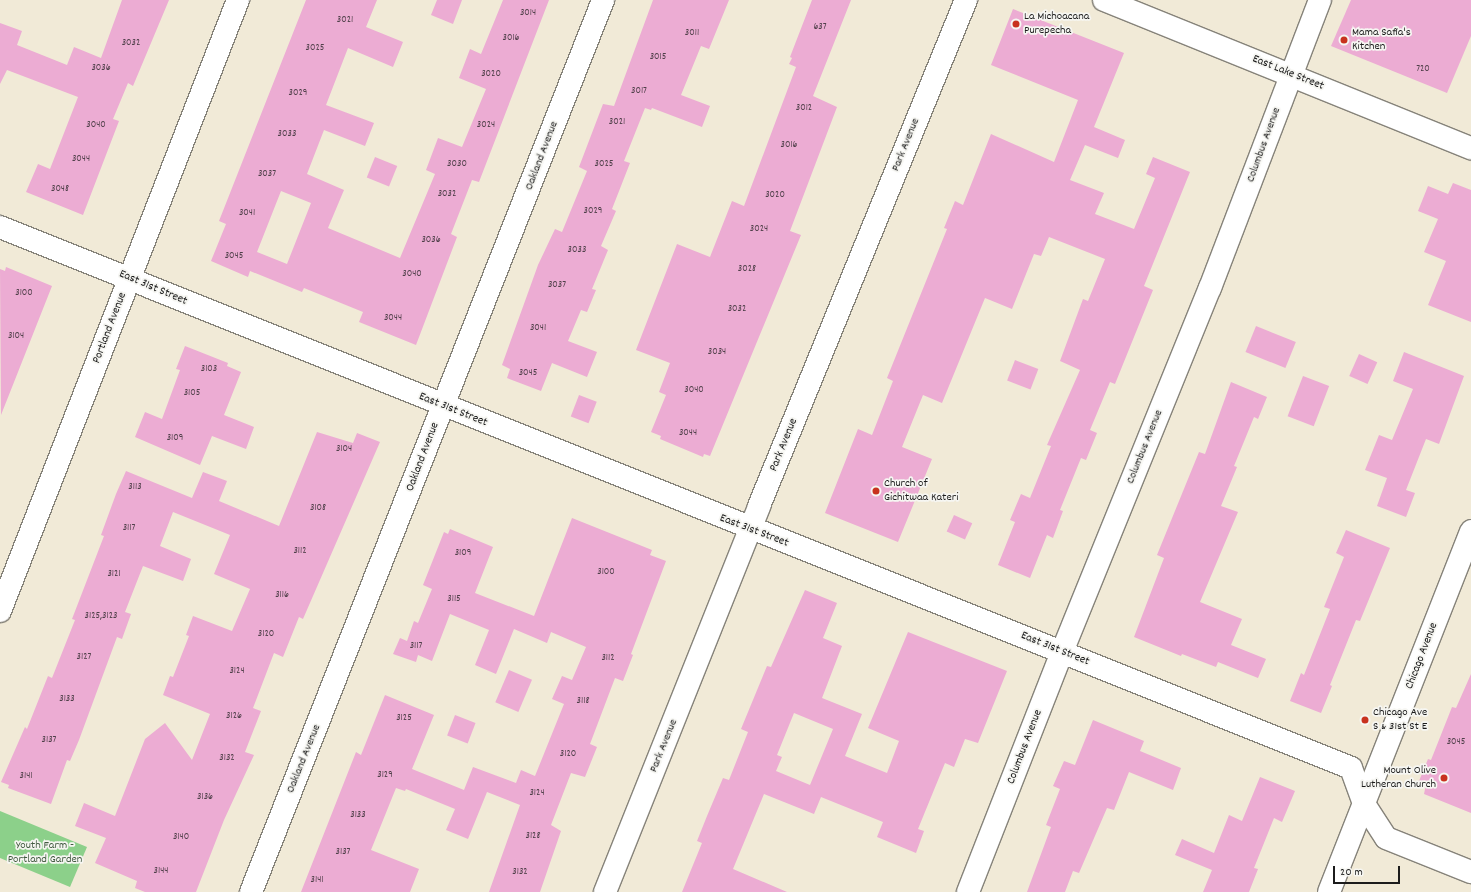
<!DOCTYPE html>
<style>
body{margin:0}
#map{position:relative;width:1471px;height:892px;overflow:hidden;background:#f1ead7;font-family:Dekko,sans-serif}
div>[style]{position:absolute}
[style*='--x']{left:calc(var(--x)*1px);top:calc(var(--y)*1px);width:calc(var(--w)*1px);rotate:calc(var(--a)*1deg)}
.green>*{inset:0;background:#8cd08a}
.building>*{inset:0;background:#ecacd3;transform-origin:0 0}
.roads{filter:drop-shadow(1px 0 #86837a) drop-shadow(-1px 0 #86837a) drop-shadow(0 1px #86837a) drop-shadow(0 -1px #86837a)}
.minor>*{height:22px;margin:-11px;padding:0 11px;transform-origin:11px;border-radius:11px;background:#fff}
.major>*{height:22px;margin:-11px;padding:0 11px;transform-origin:11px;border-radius:11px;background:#fff}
.dots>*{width:11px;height:11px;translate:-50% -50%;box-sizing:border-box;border:2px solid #f6f6f2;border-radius:50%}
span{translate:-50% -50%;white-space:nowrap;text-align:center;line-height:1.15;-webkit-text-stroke:3.5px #f6f6f2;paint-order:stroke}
.number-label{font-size:10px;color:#50404a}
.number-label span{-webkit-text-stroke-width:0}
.poi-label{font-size:12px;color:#1c1c1c}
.left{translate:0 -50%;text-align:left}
.right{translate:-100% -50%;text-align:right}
.street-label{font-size:12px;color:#1c1c1c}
.park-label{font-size:12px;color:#435b42}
.scale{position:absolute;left:1333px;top:866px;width:67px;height:18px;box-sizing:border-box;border:2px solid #1c1c1c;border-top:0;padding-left:5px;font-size:12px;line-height:14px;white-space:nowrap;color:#1c1c1c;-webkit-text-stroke:3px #f6f6f2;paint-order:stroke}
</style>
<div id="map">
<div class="green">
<div style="clip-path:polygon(0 811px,87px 847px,70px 887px,0 858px)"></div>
</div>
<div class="building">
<div style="clip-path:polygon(122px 0,169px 0,133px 86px,128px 83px,113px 119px,119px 121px,83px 215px,26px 192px,38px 164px,50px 169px,78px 97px,7px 70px,0 84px,0 23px,22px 31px,17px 45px,67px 65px,74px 47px,101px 58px)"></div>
<div style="clip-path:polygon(evenodd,306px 0,377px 0,366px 27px,403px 42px,393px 67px,348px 48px,326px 105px,374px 123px,365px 146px,324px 130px,307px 174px,344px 190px,328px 228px,400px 258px,435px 174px,426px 170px,438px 138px,462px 147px,486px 89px,459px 78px,470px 49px,481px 54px,503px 0,549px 0,479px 182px,472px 180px,451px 234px,457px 237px,416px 345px,359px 322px,363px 312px,304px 288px,302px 292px,250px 271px,248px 277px,211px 261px,226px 224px,219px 221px,306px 0,281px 191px,311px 203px,287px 264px,257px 252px,281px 191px)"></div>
<div style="clip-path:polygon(437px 0,462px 0,453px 24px,431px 15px)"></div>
<div style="clip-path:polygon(653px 0,729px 0,709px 49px,701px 46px,681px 95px,710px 106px,702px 127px,652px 108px,651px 110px,645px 108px,624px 161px,630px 163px,612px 209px,616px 211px,601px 246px,608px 250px,592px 289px,596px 290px,587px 312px,581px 310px,568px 341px,597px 352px,587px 377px,552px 363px,541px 391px,507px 378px,510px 369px,502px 365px,538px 265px,555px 229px,562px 232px,587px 171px,579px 167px,603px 104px,614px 106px)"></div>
<div style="clip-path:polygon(812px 0,851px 0,813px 96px,837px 107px,790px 231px,801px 235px,710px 456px,704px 454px,703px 457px,660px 439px,661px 436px,651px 432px,666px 395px,659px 392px,670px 363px,636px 350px,677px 244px,710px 257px,732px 201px,744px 206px,796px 67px,789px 64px,792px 58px,790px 57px)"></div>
<div style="clip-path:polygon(1351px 0,1471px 0,1471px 36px,1447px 93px,1331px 46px)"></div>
<div style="clip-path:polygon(1013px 9px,1124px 53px,1094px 127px,1125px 140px,1118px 158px,1085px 145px,1070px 180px,1104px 193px,1095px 214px,1134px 229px,1155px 178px,1146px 174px,1153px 157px,1190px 172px,1144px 286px,1153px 290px,1115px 384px,1110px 382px,1090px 430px,1097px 433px,1086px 460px,1081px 458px,1060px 510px,1063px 511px,1053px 538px,1047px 535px,1030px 578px,998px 565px,1015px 522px,1010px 520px,1021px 494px,1030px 498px,1051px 446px,1047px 445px,1080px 370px,1060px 361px,1083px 299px,1088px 301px,1105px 259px,1049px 237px,1041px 256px,1034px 254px,1012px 309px,985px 298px,942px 403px,923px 395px,902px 447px,932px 459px,898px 542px,825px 513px,858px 429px,872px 435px,893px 381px,887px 378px,947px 229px,944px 228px,955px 201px,963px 205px,991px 134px,1054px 162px,1078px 100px,991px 65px)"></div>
<div style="left:375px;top:157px;width:24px;height:22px;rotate:22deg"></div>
<div style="clip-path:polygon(1453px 183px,1471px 190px,1471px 322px,1428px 305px,1446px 261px,1424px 252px,1438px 219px,1418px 211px,1428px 186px,1448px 194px)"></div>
<div style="clip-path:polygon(6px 267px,52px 286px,1px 415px,0 269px,5px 271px)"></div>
<div style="left:1256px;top:326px;width:43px;height:28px;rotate:22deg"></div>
<div style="clip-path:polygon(185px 346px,228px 363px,227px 366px,241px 372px,224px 415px,254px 427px,246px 449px,212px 436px,200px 465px,135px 437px,145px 412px,162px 419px,180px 370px,176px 369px)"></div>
<div style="clip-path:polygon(1404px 352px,1464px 376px,1439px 444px,1426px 439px,1406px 490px,1415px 493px,1406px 517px,1377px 506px,1387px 478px,1365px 470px,1379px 435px,1392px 440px,1413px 389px,1393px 381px)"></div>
<div style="left:1359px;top:354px;width:20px;height:24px;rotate:24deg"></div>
<div style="left:1015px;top:360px;width:25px;height:22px;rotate:21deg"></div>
<div style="left:1303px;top:376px;width:28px;height:43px;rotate:21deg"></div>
<div style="clip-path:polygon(1231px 382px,1267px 397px,1258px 419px,1254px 417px,1234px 466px,1237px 467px,1221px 506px,1238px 512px,1200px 602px,1242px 619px,1231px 645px,1266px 659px,1258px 678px,1218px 662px,1216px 667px,1182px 654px,1181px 656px,1134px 637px,1164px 558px,1157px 555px,1199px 452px,1205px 454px)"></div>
<div style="left:579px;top:395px;width:19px;height:23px;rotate:21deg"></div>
<div style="clip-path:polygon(317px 432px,353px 443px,357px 433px,380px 442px,303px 619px,299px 617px,283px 657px,274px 653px,253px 708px,261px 711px,245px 752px,254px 755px,224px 820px,196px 892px,145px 892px,135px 888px,137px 881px,95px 863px,106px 838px,75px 826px,84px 803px,115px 816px,145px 739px,165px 723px,192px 760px,210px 714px,163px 695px,170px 676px,173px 677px,189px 636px,186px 635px,193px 616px,232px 631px,250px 589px,214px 574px,230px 535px,173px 512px,160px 546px,191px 559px,183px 581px,143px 566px,125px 612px,131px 614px,122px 639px,117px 637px,79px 740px,70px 761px,67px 760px,51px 804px,8px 788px,9px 785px,1px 782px,25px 727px,27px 729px,48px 676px,52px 678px,75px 620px,72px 619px,104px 536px,101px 535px,116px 494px,126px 471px,192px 498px,203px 472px,227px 481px,219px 501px,279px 526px)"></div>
<div style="left:954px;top:515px;width:20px;height:18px;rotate:24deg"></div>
<div style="clip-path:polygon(572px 518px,652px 550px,650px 555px,666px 561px,631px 654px,633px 655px,623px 681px,615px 678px,590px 744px,597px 747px,585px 777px,571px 773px,551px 825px,561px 831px,540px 892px,489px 892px,520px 805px,487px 792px,468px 839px,446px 830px,455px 809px,406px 789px,405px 791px,396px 788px,371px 850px,419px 869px,410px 892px,301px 892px,356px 752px,361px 755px,385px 695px,434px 715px,412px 769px,464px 790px,473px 767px,516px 783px,521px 770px,535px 776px,564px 704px,552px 699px,562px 676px,572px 680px,586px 647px,551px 632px,547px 643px,514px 629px,496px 674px,475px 665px,489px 630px,450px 614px,432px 661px,418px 655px,416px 662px,393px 654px,400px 638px,407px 641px,414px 621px,418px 623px,432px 589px,423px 585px,444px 532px,448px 534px,450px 529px,493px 547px,475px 593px,534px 616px)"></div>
<div style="clip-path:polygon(1346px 530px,1390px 548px,1360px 621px,1356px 620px,1330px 685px,1332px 686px,1321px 713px,1290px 701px,1301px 673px,1304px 675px,1330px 609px,1324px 607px,1344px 557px,1336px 553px)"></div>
<div style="clip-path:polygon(evenodd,805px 590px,837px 603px,823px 638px,842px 646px,822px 698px,862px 714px,845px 756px,887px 773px,899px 741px,868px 728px,908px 632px,1007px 671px,978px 743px,965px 739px,954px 767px,945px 763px,918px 829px,924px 831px,916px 853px,877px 837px,883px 822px,821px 797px,814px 814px,764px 794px,733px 869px,787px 892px,682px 892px,702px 843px,697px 841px,707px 816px,723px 778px,729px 780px,748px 732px,741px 729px,767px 666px,771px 667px,805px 590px,794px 713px,833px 729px,810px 785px,776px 771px,782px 757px,777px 755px,794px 713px)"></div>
<div style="left:509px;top:670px;width:25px;height:35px;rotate:23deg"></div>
<div style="clip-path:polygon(1471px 674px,1471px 813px,1424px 794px,1426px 784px,1419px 781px,1428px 759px,1431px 760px,1452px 707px,1456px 708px)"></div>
<div style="left:455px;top:715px;width:22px;height:22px;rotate:21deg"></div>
<div style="clip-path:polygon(1093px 720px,1144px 741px,1140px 751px,1181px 768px,1173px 790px,1129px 772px,1114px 810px,1107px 808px,1079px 873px,1073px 871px,1065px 892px,1027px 892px,1051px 827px,1046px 825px,1060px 789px,1053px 786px,1064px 761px,1075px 765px)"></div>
<div style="clip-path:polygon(1260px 777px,1295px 791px,1282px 822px,1274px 818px,1254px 868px,1258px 869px,1249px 892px,1203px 892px,1212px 870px,1175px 855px,1182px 839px,1214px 853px,1229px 815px,1242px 821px)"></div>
</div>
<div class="roads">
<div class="minor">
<div style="--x:0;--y:227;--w:1455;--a:21.82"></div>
<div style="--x:1351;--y:768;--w:38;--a:70"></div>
<div style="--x:1364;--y:804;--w:40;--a:57.1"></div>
<div style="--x:1386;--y:838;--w:92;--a:21.8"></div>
<div style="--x:0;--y:611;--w:656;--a:-68.72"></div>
<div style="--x:251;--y:892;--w:959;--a:-68.46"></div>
<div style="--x:605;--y:892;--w:416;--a:-68.2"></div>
<div style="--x:759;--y:506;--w:547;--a:-67.75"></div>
<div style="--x:968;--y:892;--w:258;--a:-68.6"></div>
<div style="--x:1062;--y:652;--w:393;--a:-67.9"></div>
<div style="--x:1210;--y:288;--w:308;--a:-69.1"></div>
<div style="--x:1329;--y:892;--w:388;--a:-68.5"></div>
</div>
<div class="major">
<div style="--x:1104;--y:0;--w:396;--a:22"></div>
</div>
</div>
<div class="dots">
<div style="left:1016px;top:24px;background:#c8321e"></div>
<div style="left:1344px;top:40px;background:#c8321e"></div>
<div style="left:876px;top:491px;background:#c8321e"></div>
<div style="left:1365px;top:720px;background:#c8321e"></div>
<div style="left:1444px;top:778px;background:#c8321e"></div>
</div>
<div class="number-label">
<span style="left:528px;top:14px">3014</span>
<span style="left:345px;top:21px">3021</span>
<span style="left:820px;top:28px">637</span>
<span style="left:692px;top:34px">3011</span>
<span style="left:511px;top:39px">3016</span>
<span style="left:131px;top:44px">3032</span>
<span style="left:315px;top:49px">3025</span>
<span style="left:658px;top:58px">3015</span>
<span style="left:101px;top:69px">3036</span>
<span style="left:1423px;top:70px">720</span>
<span style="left:491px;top:75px">3020</span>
<span style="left:639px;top:92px">3017</span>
<span style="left:298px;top:94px">3029</span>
<span style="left:804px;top:109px">3012</span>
<span style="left:617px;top:123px">3021</span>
<span style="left:96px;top:126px">3040</span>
<span style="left:486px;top:126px">3024</span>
<span style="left:287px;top:135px">3033</span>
<span style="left:789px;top:146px">3016</span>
<span style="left:81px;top:160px">3044</span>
<span style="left:457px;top:165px">3030</span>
<span style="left:604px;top:165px">3025</span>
<span style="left:267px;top:175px">3037</span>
<span style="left:60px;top:190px">3048</span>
<span style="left:447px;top:195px">3032</span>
<span style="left:775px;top:196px">3020</span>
<span style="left:593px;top:212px">3029</span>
<span style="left:247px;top:214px">3041</span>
<span style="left:759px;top:230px">3024</span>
<span style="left:431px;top:241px">3036</span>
<span style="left:577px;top:251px">3033</span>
<span style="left:234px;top:257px">3045</span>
<span style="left:747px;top:270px">3028</span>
<span style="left:412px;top:275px">3040</span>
<span style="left:557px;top:286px">3037</span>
<span style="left:24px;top:294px">3100</span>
<span style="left:737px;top:310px">3032</span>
<span style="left:393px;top:319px">3044</span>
<span style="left:538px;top:329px">3041</span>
<span style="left:16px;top:337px">3104</span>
<span style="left:717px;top:353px">3034</span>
<span style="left:209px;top:370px">3103</span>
<span style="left:528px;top:374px">3045</span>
<span style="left:694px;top:391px">3040</span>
<span style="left:192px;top:394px">3105</span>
<span style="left:688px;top:434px">3044</span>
<span style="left:175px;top:439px">3109</span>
<span style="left:344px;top:450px">3104</span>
<span style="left:135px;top:488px">3113</span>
<span style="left:318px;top:509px">3108</span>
<span style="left:129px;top:529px">3117</span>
<span style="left:300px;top:552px">3112</span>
<span style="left:463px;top:554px">3109</span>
<span style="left:606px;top:573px">3100</span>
<span style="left:114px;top:575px">3121</span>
<span style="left:282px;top:596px">3116</span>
<span style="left:454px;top:600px">3115</span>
<span style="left:101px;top:617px">3125,3123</span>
<span style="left:266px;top:635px">3120</span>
<span style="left:416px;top:647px">3117</span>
<span style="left:84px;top:658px">3127</span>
<span style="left:608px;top:659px">3112</span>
<span style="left:237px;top:672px">3124</span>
<span style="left:67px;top:700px">3133</span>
<span style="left:583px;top:702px">3118</span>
<span style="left:234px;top:717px">3126</span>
<span style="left:404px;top:719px">3125</span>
<span style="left:49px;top:741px">3137</span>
<span style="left:1456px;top:743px">3045</span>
<span style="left:568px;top:755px">3120</span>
<span style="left:227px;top:759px">3132</span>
<span style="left:385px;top:776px">3129</span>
<span style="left:26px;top:777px">3141</span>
<span style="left:537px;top:794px">3124</span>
<span style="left:205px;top:798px">3136</span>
<span style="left:358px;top:816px">3133</span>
<span style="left:533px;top:837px">3128</span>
<span style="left:181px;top:838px">3140</span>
<span style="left:343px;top:853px">3137</span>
<span style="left:161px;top:872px">3144</span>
<span style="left:520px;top:873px">3132</span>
<span style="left:317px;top:881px">3141</span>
</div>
<div class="poi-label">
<span class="left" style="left:1024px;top:24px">La Michoacana<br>Purepecha</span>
<span class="left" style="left:1352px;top:40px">Mama Safia's<br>Kitchen</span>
<span class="left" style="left:884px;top:491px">Church of<br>Gichitwaa Kateri</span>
<span class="left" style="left:1373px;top:720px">Chicago Ave<br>S &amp; 31st St E</span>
<span class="right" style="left:1436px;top:778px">Mount Olive<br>Lutheran Church</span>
</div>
<div class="street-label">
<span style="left:1288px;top:73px;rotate:22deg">East Lake Street</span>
<span style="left:906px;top:145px;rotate:-68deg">Park Avenue</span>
<span style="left:1264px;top:145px;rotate:-70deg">Columbus Avenue</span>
<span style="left:542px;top:156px;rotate:-69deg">Oakland Avenue</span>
<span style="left:153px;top:288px;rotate:23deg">East 31st Street</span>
<span style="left:110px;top:328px;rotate:-69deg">Portland Avenue</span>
<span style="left:453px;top:410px;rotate:22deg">East 31st Street</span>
<span style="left:784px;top:445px;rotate:-68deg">Park Avenue</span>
<span style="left:1145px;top:447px;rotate:-68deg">Columbus Avenue</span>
<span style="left:423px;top:457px;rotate:-69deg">Oakland Avenue</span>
<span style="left:754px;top:531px;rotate:21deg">East 31st Street</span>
<span style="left:1055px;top:649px;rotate:22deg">East 31st Street</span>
<span style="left:1422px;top:656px;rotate:-69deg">Chicago Avenue</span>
<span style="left:664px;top:746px;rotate:-68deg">Park Avenue</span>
<span style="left:1025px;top:747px;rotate:-69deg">Columbus Avenue</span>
<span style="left:304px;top:759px;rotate:-68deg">Oakland Avenue</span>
</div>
<div class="park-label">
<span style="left:45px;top:853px">Youth Farm -<br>Portland Garden</span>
</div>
<div class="scale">20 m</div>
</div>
